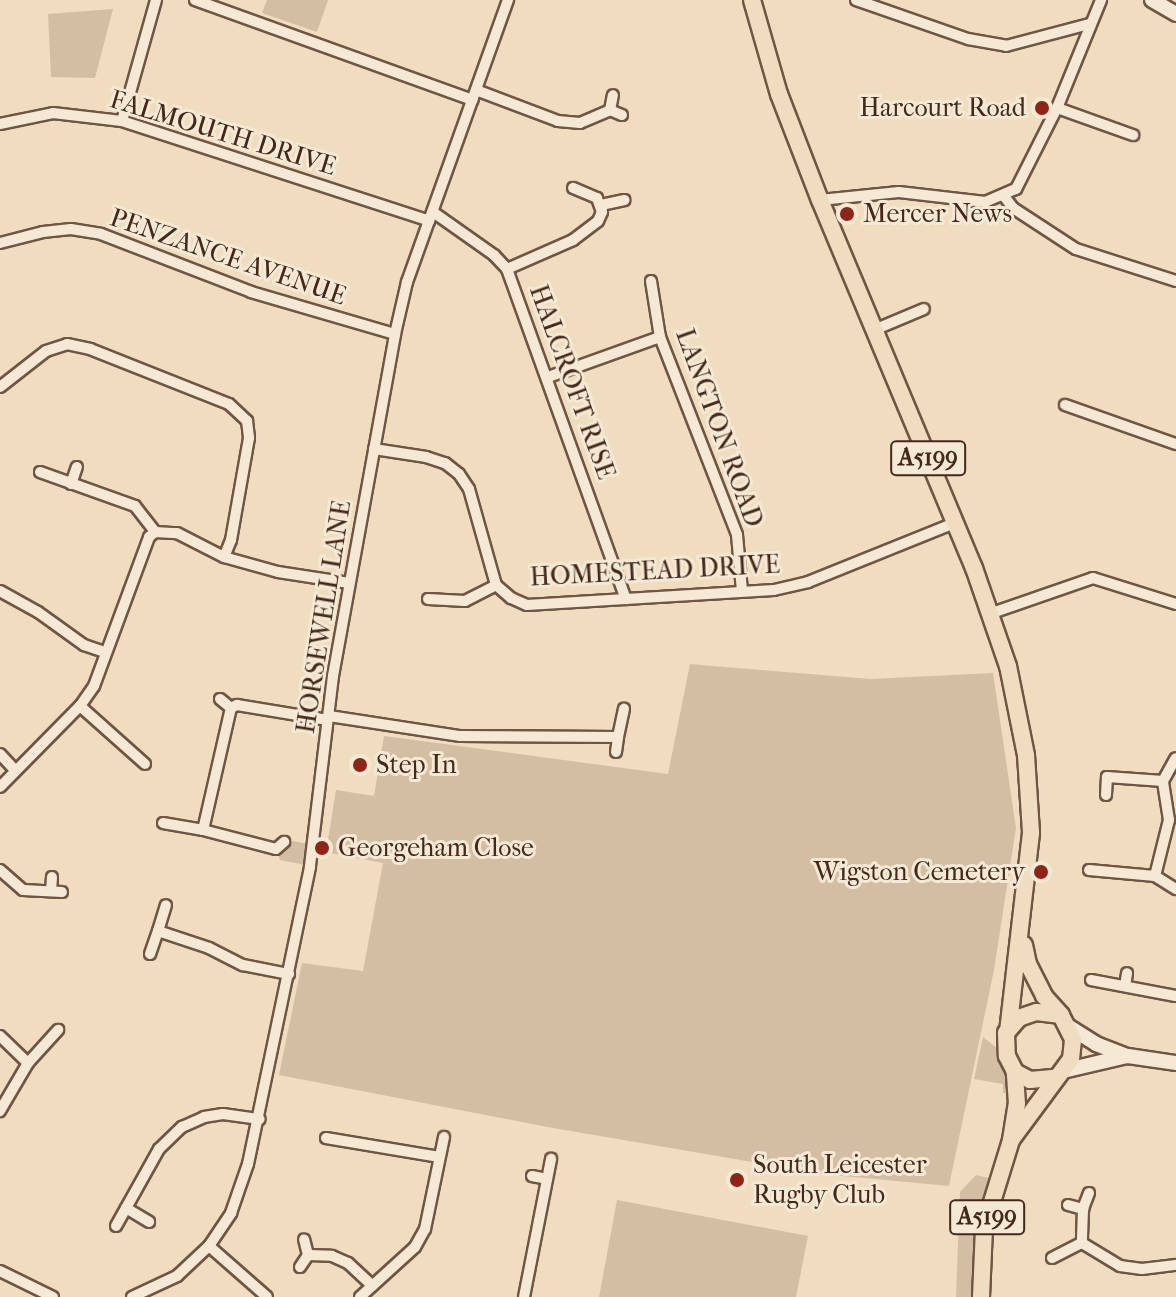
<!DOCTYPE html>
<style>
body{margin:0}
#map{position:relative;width:1176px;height:1297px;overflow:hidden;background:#f0ddbf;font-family:"IM FELL French Canon",serif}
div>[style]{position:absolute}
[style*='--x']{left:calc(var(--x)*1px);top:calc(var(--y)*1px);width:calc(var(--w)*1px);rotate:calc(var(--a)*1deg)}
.green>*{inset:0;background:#d3bea3}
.roads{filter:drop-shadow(2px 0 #6f5543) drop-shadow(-2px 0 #6f5543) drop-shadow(0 2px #6f5543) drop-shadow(0 -2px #6f5543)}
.street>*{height:10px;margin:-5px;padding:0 5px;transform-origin:5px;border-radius:5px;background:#f5e9d5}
.secondary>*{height:14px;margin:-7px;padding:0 7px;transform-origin:7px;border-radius:7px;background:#f5e9d5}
.primary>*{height:16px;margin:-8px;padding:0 8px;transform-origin:8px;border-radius:8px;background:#f0ddbf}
.dots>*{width:22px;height:22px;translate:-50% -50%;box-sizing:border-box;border:4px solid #f5e9d5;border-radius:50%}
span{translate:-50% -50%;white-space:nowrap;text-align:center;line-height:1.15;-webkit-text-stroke:6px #f5e9d5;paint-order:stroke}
.shield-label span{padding:2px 6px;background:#f5e9d5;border:2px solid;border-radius:6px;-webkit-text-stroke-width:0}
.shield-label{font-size:24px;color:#44281a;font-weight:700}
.poi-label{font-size:26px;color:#44281a}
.right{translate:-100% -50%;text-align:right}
.left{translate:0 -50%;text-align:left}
.street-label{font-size:26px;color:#44281a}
</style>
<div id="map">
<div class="green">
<div style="clip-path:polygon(267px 0,328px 0,317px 32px,262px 13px)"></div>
<div style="clip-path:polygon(113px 9px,95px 78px,51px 77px,48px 14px)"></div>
<div style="clip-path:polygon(690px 664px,870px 679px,993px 673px,1016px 828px,994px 970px,949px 1186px,822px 1174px,553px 1128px,279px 1075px,302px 963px,363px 971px,383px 863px,326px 852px,336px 790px,374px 796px,384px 736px,668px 774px)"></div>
<div style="clip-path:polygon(293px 841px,314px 845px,310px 866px,280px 860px,276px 849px,284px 842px)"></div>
<div style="clip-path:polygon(983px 1037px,1007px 1056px,1017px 1094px,1003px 1093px,1003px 1084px,974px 1079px)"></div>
<div style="clip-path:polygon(976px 1175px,998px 1180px,981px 1297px,956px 1297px,960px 1192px)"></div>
<div style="clip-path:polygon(617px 1200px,808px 1236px,796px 1297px,599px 1297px)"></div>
</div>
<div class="roads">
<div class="street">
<div style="--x:195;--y:0;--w:295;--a:19.8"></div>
<div style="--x:856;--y:0;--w:119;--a:19.2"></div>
<div style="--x:968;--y:39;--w:39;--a:10"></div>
<div style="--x:1006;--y:46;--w:86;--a:-14.8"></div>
<div style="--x:476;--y:90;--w:88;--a:20.7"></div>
<div style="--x:558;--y:121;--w:22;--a:5"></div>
<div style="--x:580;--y:123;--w:33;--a:-23"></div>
<div style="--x:610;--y:110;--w:15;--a:-79"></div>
<div style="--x:1057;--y:108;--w:81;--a:19.6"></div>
<div style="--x:610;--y:110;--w:13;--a:23"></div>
<div style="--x:122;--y:121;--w:126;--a:-74.3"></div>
<div style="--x:0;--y:124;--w:54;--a:-11.7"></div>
<div style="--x:53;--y:113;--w:69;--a:6.6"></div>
<div style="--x:122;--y:121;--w:323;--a:18"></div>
<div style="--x:1004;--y:196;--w:15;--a:53"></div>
<div style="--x:1013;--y:208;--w:75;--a:33.1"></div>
<div style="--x:1076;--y:249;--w:105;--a:17.7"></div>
<div style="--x:820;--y:200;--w:79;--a:-5.8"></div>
<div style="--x:899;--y:192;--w:87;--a:6.6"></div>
<div style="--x:985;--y:202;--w:34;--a:-23"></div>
<div style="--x:1016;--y:189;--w:91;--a:-63.2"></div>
<div style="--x:1057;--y:108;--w:117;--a:-67.8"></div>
<div style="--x:601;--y:205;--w:24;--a:-12"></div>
<div style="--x:433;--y:212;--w:75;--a:35.2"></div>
<div style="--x:494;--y:255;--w:19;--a:47"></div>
<div style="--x:507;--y:269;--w:351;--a:70.2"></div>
<div style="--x:0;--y:243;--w:44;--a:-14.3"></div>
<div style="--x:43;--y:232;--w:28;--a:-6"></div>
<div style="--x:71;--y:229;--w:30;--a:9"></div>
<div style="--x:101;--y:234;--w:161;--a:21.1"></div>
<div style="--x:251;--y:292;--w:150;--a:16.3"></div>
<div style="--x:507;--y:269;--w:72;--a:-23.7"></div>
<div style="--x:573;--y:240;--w:31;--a:-37"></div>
<div style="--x:598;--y:221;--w:10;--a:-66"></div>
<div style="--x:602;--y:212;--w:15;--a:-110"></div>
<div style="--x:597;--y:198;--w:26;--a:-157"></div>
<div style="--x:651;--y:281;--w:57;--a:80.9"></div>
<div style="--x:660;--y:337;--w:212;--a:68.7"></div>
<div style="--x:737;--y:535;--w:56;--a:84.9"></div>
<div style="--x:874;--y:330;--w:54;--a:-22.8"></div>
<div style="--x:548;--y:377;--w:119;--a:-19.7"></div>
<div style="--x:0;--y:387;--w:58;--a:-38"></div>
<div style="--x:46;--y:351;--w:22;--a:-18"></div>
<div style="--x:67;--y:344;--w:24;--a:12"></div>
<div style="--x:90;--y:349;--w:149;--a:21.6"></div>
<div style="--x:229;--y:404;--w:25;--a:43"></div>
<div style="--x:247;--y:421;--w:17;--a:83"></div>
<div style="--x:249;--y:438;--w:104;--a:100"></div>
<div style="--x:231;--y:540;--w:18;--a:112"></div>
<div style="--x:1065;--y:405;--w:118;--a:19.4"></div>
<div style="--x:374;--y:449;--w:53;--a:8.7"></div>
<div style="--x:426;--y:457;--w:20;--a:18"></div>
<div style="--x:445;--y:463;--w:18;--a:38"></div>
<div style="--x:459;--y:474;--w:18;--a:56"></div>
<div style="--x:469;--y:489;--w:100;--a:74.3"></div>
<div style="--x:496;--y:585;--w:20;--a:41"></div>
<div style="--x:511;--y:598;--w:17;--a:24"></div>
<div style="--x:527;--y:605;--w:247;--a:-3.5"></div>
<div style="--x:774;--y:590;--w:35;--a:-13"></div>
<div style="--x:808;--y:582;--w:158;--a:-21.9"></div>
<div style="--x:40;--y:472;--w:101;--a:19.7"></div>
<div style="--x:135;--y:506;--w:33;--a:52"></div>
<div style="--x:155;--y:532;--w:22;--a:3"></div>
<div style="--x:177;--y:533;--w:53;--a:27.1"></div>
<div style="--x:224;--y:557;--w:56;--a:15.5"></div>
<div style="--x:278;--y:572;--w:72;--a:8.8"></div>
<div style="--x:71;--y:484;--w:18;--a:-71"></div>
<div style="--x:0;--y:591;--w:43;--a:28.9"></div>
<div style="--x:38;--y:612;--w:57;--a:35.7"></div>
<div style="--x:84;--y:645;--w:21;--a:19"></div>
<div style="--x:428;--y:599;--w:37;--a:3"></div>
<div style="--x:465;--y:601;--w:35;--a:-27"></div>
<div style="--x:992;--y:613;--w:107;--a:-19.1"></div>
<div style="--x:1093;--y:578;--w:87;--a:17.4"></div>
<div style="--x:220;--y:699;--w:14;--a:39"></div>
<div style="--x:80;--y:706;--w:87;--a:41.7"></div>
<div style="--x:329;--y:716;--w:133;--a:8.7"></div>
<div style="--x:460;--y:736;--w:158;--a:0.4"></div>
<div style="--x:618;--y:737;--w:29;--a:-78"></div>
<div style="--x:616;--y:752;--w:15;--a:-82"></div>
<div style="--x:0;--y:754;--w:22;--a:47"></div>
<div style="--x:0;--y:787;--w:114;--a:-45.4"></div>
<div style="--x:80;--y:706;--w:24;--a:-55"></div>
<div style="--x:94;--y:686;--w:159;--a:-69.7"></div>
<div style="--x:149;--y:537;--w:8;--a:-40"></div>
<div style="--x:1106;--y:795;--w:18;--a:-87"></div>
<div style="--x:1107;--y:777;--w:56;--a:4.1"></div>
<div style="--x:1163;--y:781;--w:26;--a:-61"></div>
<div style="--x:163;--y:823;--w:41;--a:9.9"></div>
<div style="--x:203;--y:830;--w:125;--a:-77.1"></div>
<div style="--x:231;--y:708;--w:7;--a:-27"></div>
<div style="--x:237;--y:705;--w:92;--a:9.4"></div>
<div style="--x:203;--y:830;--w:75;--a:14.6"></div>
<div style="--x:276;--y:849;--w:11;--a:-41"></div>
<div style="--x:0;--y:870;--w:30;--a:41"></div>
<div style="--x:23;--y:890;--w:39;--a:3"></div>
<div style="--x:1089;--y:870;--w:66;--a:5.2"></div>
<div style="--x:1155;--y:876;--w:25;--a:32"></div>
<div style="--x:1155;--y:876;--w:58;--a:-76"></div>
<div style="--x:1169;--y:820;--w:39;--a:-99"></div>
<div style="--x:51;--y:891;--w:14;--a:-86"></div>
<div style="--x:158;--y:931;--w:27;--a:-73"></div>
<div style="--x:150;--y:954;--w:24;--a:-71"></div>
<div style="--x:158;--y:931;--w:54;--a:18.4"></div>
<div style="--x:209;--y:948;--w:38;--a:27"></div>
<div style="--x:243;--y:965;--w:47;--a:11.1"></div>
<div style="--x:1091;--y:980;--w:86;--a:10.7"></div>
<div style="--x:1125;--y:986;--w:13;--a:-81"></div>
<div style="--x:0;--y:1036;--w:39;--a:44"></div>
<div style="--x:28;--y:1063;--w:56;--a:120.3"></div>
<div style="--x:28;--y:1063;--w:45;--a:-47.7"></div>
<div style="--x:326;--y:1138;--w:115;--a:9.5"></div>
<div style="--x:532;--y:1176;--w:15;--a:11"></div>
<div style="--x:1089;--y:1193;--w:17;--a:111"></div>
<div style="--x:1083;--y:1209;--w:34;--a:92"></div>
<div style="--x:1082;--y:1243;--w:44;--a:31.2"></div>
<div style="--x:1120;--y:1266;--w:22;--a:8"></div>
<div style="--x:1142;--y:1269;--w:34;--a:-7"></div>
<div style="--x:1068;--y:1205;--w:16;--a:15"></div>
<div style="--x:126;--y:1208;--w:27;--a:31"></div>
<div style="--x:116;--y:1226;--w:88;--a:-60.8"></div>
<div style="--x:159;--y:1149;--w:32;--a:-44"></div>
<div style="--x:182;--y:1127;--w:24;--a:-24"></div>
<div style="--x:204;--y:1117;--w:19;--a:-9"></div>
<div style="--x:223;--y:1114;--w:37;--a:8"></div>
<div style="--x:209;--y:1246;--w:77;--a:41.3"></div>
<div style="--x:308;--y:1255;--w:24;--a:2"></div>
<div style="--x:332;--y:1256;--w:17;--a:24"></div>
<div style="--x:348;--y:1263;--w:33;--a:43"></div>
<div style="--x:1052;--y:1258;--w:34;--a:-27"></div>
<div style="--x:300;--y:1267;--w:14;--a:-56"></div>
<div style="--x:308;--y:1255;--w:16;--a:-104"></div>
<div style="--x:0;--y:1271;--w:59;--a:26.1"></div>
<div style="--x:132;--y:1297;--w:50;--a:-25"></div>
<div style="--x:177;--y:1276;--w:44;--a:-43.2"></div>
<div style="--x:209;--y:1246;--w:40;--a:-56"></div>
<div style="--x:231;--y:1213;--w:52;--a:-70.9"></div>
<div style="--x:248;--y:1164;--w:304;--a:-78.2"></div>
<div style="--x:310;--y:866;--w:191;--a:-83.1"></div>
<div style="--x:333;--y:676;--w:348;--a:-79.7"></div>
<div style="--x:395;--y:334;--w:53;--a:-77"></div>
<div style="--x:407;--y:282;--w:300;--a:-70.3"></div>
<div style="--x:360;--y:1297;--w:74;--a:-42.3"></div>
<div style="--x:415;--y:1247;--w:21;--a:-61"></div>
<div style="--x:425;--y:1229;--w:94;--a:-78.3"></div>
<div style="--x:524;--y:1297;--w:141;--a:-78.9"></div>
</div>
<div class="secondary">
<div style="--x:1152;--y:0;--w:28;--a:30"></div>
<div style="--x:1066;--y:1025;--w:36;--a:32"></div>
<div style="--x:1096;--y:1044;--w:34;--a:21"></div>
<div style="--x:1128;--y:1056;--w:49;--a:8.3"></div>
<div style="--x:1063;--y:1071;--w:66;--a:-13.2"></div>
</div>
<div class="primary">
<div style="--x:752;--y:0;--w:98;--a:74"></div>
<div style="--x:779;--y:94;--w:114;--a:68.9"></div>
<div style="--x:820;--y:200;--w:399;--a:67.3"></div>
<div style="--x:974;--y:568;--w:104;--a:70.9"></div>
<div style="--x:1008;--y:666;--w:91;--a:78.6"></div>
<div style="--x:1026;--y:755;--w:78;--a:86.3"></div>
<div style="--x:1031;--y:833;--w:199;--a:96.6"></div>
<div style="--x:1024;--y:945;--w:19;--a:78"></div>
<div style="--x:1028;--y:964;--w:36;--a:63"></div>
<div style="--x:1044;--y:996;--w:25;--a:48"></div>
<div style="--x:1011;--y:1140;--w:101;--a:-53.5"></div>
<div style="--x:1071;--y:1059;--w:20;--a:-84"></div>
<div style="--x:1073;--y:1039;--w:27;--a:-117"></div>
<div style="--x:1061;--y:1015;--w:25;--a:-173"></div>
<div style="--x:1036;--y:1012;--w:18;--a:161"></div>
<div style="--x:1019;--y:1018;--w:20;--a:131"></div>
<div style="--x:1006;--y:1033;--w:23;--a:88"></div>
<div style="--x:1007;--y:1056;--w:18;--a:63"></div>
<div style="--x:1015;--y:1072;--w:17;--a:28"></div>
<div style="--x:1030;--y:1080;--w:25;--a:-5"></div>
<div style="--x:981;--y:1297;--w:69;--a:-87.5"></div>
<div style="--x:984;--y:1228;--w:92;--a:-72.9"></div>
<div style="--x:1011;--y:1140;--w:36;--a:-81"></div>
<div style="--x:1017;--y:1104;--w:32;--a:-94"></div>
</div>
</div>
<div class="dots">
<div style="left:1042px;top:108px;background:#8f2418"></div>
<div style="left:847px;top:214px;background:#8f2418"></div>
<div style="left:360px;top:765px;background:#8f2418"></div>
<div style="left:322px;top:848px;background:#8f2418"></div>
<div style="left:1041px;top:872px;background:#8f2418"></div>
<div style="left:737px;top:1180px;background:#8f2418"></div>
</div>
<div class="shield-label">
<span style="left:928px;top:458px">A5199</span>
<span style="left:987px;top:1217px">A5199</span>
</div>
<div class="poi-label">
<span class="right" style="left:1026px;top:108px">Harcourt Road</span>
<span class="left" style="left:863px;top:214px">Mercer News</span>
<span class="left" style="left:376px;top:765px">Step In</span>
<span class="left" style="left:338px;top:848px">Georgeham Close</span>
<span class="right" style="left:1025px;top:872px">Wigston Cemetery</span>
<span class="left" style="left:753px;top:1180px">South Leicester<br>Rugby Club</span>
</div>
<div class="street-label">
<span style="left:223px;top:133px;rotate:17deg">FALMOUTH DRIVE</span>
<span style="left:228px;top:257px;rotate:19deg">PENZANCE AVENUE</span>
<span style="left:572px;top:382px;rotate:70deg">HALCROFT RISE</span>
<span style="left:719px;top:428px;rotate:70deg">LANGTON ROAD</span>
<span style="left:655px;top:571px;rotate:-3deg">HOMESTEAD DRIVE</span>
<span style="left:324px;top:617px;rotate:-81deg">HORSEWELL LANE</span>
</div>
</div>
